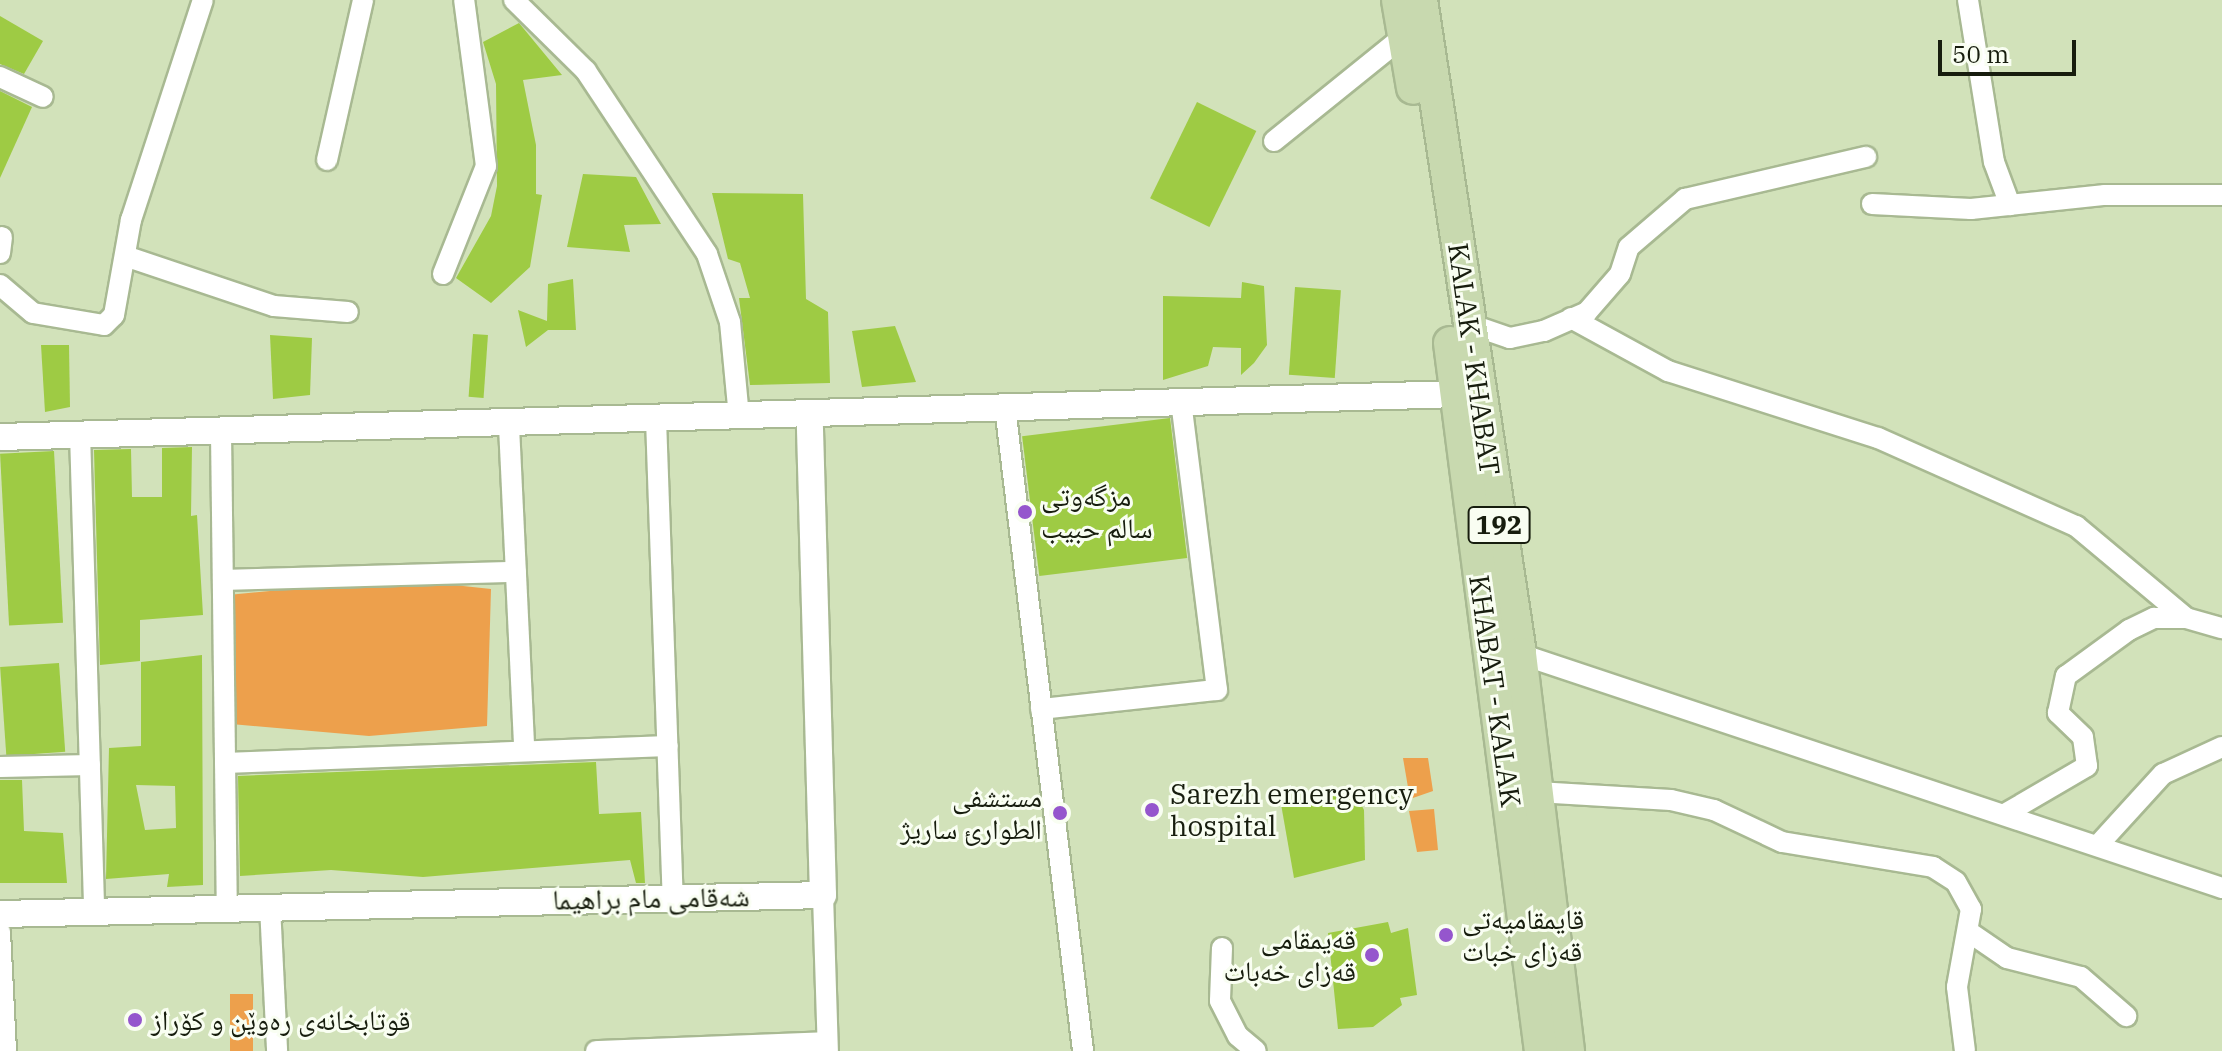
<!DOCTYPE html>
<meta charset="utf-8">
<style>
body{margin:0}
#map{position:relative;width:2222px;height:1051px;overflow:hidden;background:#d2e2ba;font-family:"IBM Plex Serif","Noto Naskh Arabic",serif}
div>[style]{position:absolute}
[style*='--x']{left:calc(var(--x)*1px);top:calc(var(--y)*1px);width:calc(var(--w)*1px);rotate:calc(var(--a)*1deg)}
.green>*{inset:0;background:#eda04c;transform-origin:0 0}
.building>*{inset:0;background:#9ecb44;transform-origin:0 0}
.roads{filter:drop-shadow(2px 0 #a8b992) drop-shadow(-2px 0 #a8b992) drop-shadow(0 2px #a8b992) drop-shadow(0 -2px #a8b992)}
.minor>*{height:20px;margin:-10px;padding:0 10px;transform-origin:10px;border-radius:10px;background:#fff}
.tertiary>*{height:26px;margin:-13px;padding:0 13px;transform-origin:13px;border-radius:13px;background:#fff}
.primary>*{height:32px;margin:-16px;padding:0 16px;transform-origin:16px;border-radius:16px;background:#c8d9af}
.dots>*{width:22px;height:22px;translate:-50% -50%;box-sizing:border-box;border:4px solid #f9fef2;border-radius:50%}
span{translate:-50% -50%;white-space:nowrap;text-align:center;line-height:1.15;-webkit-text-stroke:6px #f9fef2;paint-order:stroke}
.shield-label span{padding:2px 6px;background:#f9fef2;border:2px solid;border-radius:6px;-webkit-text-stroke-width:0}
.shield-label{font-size:26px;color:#171d0e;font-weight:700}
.street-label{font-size:28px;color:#171d0e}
.poi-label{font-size:28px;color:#171d0e}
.left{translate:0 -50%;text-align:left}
.right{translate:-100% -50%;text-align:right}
.scale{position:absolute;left:1938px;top:40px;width:138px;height:36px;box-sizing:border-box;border:4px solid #171d0e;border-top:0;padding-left:10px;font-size:24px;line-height:28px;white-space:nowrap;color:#171d0e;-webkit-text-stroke:6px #f9fef2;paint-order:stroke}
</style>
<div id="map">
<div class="green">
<div style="clip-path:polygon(398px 579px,491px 589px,487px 726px,369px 736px,231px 724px,228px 595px)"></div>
<div style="clip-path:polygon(1403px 758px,1428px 758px,1433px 791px,1410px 799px)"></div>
<div style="clip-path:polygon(1434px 809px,1438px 850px,1417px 852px,1409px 811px)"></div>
<div style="left:230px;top:994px;width:23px;height:57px"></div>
</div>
<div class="building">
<div style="clip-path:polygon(0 16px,43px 41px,24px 74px,0 64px)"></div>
<div style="clip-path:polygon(519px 23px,562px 75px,523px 80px,536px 145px,536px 194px,542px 195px,530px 267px,491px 303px,456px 278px,491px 216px,497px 186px,496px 84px,483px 42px)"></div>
<div style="clip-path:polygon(0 91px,32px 107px,0 178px)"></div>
<div style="left:1197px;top:102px;width:66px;height:107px;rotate:26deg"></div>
<div style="clip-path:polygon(583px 174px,636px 177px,661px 224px,624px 225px,630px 252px,567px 247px)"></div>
<div style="clip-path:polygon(712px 193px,803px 194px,806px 299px,828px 312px,830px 383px,750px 385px,739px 298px,750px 298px,740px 263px,728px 259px)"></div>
<div style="clip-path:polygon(573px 279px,576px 330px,548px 330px,526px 347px,518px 310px,547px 321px,548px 284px)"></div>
<div style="clip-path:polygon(1242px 282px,1264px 286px,1267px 345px,1254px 363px,1241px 375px,1241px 348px,1213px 347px,1208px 366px,1163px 380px,1163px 296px,1241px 298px)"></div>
<div style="left:1295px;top:287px;width:46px;height:88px;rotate:4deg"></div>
<div style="clip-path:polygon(895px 326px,916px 382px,862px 387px,852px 331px)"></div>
<div style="left:473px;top:334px;width:15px;height:63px;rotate:4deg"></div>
<div style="clip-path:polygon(270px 335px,312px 338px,310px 395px,273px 399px)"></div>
<div style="clip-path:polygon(41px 345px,69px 345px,70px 407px,45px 412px)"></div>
<div style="left:1170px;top:418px;width:141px;height:149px;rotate:83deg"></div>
<div style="clip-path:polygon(192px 447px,191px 516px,197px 515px,203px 615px,140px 620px,140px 661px,100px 665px,94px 450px,131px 449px,132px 497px,162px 497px,162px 448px)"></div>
<div style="left:54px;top:451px;width:172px;height:54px;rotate:87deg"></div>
<div style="clip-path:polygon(evenodd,202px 655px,203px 885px,167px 887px,169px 874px,106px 879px,109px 748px,141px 746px,141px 662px,202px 655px,136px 785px,175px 786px,176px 828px,145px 830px,136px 785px)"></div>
<div style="left:59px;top:663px;width:89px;height:59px;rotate:86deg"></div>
<div style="clip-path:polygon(596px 762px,599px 814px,641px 812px,645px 883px,636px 883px,630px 860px,423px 877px,331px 870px,240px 876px,238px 776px)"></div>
<div style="clip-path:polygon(0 780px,22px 780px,24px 831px,63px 833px,67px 883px,0 883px)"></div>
<div style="clip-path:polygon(1353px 788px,1364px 810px,1365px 860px,1294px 878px,1281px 804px)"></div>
<div style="clip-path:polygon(1388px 922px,1391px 933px,1408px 928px,1417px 995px,1400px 998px,1402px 1005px,1373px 1027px,1338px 1029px,1328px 933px)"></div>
</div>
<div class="roads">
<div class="minor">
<div style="--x:514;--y:0;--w:101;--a:44.6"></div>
<div style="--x:586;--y:71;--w:219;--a:56.5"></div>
<div style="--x:707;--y:254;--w:72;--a:71.3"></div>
<div style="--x:730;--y:322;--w:95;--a:84.6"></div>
<div style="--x:1968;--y:0;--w:164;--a:80.9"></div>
<div style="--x:1994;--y:162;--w:46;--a:69.6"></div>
<div style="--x:0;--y:77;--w:47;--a:24.9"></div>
<div style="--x:1274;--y:141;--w:167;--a:-38.9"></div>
<div style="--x:327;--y:160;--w:164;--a:-77.3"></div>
<div style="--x:1872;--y:204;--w:99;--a:2.9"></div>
<div style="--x:1971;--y:209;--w:135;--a:-6"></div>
<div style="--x:2105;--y:195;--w:117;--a:0"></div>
<div style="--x:0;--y:253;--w:16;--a:-83"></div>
<div style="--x:125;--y:256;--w:157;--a:18.6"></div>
<div style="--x:274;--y:306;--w:74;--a:4.6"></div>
<div style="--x:443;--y:274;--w:116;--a:-68.3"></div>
<div style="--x:486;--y:166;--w:167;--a:-97.5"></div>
<div style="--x:0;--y:285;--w:43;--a:40.3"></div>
<div style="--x:33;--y:313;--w:72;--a:9.6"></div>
<div style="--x:104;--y:325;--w:14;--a:-45"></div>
<div style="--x:114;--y:315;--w:97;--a:-79.9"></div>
<div style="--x:131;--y:220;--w:231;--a:-71.9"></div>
<div style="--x:1571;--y:318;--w:111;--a:28.7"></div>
<div style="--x:1668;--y:371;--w:220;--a:17.7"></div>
<div style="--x:1878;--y:438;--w:217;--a:24"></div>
<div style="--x:2076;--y:526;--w:143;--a:39.9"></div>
<div style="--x:2186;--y:618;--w:37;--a:16"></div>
<div style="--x:1469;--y:324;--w:43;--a:18.9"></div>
<div style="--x:1510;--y:338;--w:35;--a:-12"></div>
<div style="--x:1544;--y:331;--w:47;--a:-23.8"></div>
<div style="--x:1587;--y:312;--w:50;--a:-49"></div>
<div style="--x:1620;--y:274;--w:28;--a:-72"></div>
<div style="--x:1629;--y:247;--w:74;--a:-40.6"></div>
<div style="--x:1685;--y:199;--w:186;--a:-13.1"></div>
<div style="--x:1005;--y:407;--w:649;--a:83.09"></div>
<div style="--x:656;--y:419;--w:479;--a:88"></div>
<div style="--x:509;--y:426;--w:324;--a:87.3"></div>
<div style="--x:221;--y:432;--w:477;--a:89.3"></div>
<div style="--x:80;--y:433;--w:479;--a:88.3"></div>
<div style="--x:223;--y:580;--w:293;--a:-1.6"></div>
<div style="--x:1520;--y:654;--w:740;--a:18.43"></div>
<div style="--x:1041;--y:709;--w:177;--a:-6.2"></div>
<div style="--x:1217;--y:690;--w:291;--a:-97.1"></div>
<div style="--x:225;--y:763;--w:443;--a:-2.2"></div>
<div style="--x:0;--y:767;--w:90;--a:-1.3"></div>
<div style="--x:1537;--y:792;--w:134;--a:3.4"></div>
<div style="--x:1671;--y:800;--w:44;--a:13.1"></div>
<div style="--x:1714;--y:810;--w:75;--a:25.2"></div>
<div style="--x:1782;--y:842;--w:153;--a:9.4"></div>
<div style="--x:1933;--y:867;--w:27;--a:33"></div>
<div style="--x:1956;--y:882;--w:31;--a:61"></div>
<div style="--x:1971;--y:909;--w:79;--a:100.2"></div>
<div style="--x:1957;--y:987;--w:64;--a:82.9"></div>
<div style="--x:2005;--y:814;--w:95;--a:-30.3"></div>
<div style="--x:2087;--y:766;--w:29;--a:-98"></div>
<div style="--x:2083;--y:737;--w:35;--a:-136"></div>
<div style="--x:2058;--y:713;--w:38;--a:-78"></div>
<div style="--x:2066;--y:676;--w:78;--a:-36.1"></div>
<div style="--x:2129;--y:630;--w:28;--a:-26"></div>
<div style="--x:2154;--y:618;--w:32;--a:0"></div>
<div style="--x:2099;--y:844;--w:95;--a:-47.6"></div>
<div style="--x:2163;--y:774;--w:65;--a:-24.6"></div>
<div style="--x:823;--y:895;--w:156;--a:88.2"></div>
<div style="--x:270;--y:906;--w:145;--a:87.2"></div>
<div style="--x:0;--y:932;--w:119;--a:87.1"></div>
<div style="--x:1969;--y:932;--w:46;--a:34.4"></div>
<div style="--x:2007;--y:958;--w:76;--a:14.4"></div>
<div style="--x:2081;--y:977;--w:60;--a:40.9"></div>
<div style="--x:1222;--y:948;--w:53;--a:92.2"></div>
<div style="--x:1220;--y:1001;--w:39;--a:63"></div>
<div style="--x:1238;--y:1036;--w:23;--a:40"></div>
<div style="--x:596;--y:1051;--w:231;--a:-2.2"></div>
</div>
<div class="tertiary">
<div style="--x:0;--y:437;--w:1457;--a:-1.69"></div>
<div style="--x:0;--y:914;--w:823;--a:-1.32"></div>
<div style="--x:823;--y:895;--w:480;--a:-91.6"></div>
</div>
<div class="primary">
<div style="--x:1398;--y:0;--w:89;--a:80.3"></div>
<div style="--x:1421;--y:0;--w:661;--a:81.39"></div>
<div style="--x:1520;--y:654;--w:400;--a:83.1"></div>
<div style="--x:1450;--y:343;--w:714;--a:82.68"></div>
</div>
</div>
<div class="dots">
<div style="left:1025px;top:512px;background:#9556cd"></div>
<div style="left:1152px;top:810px;background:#9556cd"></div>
<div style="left:1060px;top:813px;background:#9556cd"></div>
<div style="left:1446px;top:935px;background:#9556cd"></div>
<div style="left:1372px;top:955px;background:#9556cd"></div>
<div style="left:135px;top:1020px;background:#9556cd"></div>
</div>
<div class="shield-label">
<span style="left:1499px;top:525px">192</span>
</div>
<div class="street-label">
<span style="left:1474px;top:359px;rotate:82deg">KALAK - KHABAT</span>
<span style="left:1495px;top:691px;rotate:82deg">KHABAT - KALAK</span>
<span style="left:651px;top:898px;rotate:-1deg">شەقامی مام براهیما</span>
</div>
<div class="poi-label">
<span class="left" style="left:1041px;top:512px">مزگەوتی<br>سالم حبیب</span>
<span class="left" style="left:1170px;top:810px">Sarezh emergency<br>hospital</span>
<span class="right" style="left:1042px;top:813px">مستشفى<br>الطوارئ ساريژ</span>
<span class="left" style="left:1462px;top:935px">قایمقامیەتى<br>قەزای خبات</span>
<span class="right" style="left:1356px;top:955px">قەیمقامی<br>قەزای خەبات</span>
<span class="left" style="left:151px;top:1020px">قوتابخانەی رەوێن و کۆراز</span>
</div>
<div class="scale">50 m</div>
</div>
